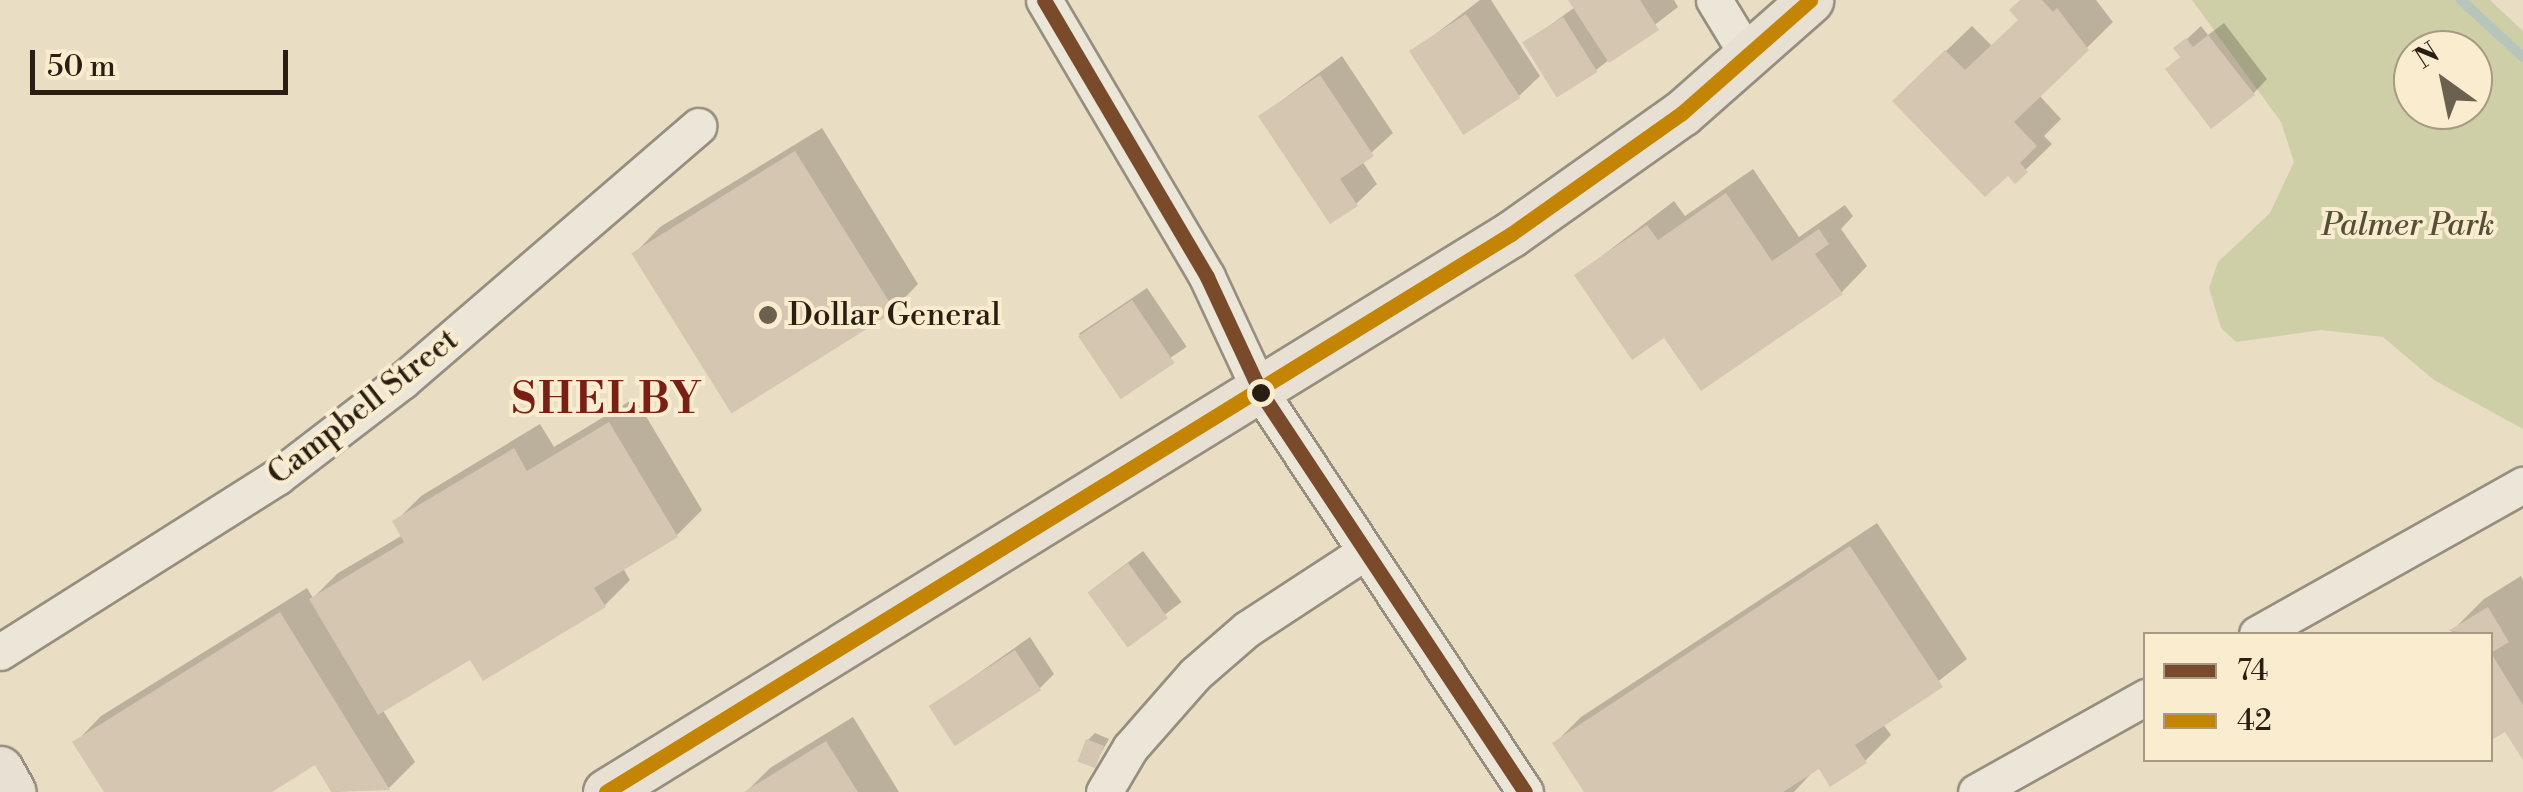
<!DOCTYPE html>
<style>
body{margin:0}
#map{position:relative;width:2523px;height:792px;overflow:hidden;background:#e9ddc4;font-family:"Libre Bodoni",serif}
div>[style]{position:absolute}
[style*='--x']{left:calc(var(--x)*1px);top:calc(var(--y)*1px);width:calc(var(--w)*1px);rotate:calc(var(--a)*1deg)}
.green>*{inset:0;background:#cfcfa7}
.shadow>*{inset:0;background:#0003;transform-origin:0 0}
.stream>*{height:10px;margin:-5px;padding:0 5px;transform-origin:5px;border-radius:5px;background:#b7c6bb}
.building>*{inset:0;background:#d5c6b2;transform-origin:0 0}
.roads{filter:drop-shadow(2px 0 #968e7e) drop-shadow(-2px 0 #968e7e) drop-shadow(0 2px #968e7e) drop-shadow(0 -2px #968e7e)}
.minor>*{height:35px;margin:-17.5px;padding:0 17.5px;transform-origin:17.5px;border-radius:17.5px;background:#ece6d9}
.major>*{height:45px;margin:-22.5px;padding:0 22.5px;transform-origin:22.5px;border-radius:22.5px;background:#e8e1d3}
.bus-1>*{height:15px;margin:-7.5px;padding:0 7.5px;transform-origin:7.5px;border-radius:7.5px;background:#7a4b2a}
.bus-2>*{height:15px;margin:-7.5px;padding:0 7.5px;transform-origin:7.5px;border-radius:7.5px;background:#c48404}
.dots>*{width:28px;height:28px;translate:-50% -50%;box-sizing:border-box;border:5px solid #faeccf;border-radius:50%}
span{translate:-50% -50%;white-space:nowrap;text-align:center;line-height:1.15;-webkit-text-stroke:8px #faeccf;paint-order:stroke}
.park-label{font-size:32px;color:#545037;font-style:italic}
.poi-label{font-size:32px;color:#291e11}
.left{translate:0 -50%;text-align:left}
.street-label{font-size:32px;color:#291e11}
.district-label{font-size:42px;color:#7a1f14;font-weight:700;letter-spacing:2.5px}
.legend{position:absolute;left:2143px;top:632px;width:350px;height:130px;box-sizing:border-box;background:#faeccf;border:2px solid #a69a83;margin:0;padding:12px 18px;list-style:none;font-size:30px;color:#291e11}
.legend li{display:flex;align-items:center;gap:20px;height:50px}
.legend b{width:50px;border:2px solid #a69a83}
.north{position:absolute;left:2393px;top:30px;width:100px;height:100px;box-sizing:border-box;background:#faeccf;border:2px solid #a69a83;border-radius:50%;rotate:327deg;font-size:28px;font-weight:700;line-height:40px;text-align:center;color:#291e11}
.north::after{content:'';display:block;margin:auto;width:35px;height:45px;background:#6c6150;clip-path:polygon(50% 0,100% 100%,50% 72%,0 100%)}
.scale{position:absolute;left:30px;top:50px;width:258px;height:45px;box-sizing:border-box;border:5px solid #291e11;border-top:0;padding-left:12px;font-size:30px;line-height:35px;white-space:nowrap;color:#291e11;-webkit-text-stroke:8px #faeccf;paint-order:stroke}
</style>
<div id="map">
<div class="green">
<div style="clip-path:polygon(evenodd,2192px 0,2490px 0,2523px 31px,2523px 429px,2434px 380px,2383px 337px,2321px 330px,2236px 342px,2221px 328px,2209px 288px,2218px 262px,2270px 213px,2294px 162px,2281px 122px,2192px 0,2413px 50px,2473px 50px,2473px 110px,2413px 110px,2413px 50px)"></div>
</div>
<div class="shadow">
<div style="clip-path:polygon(1480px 0,1491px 0,1540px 76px,1519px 96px,1412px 52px)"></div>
<div style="clip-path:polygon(1571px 0,1674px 0,1678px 7px,1596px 70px,1526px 43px,1575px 7px)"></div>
<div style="clip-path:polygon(2023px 0,2096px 0,2113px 22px,2039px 95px,2061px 119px,2044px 136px,2052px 144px,2015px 180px,1921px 75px,1972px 26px,1992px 46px,2021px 19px)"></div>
<div style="clip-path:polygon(2224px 23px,2267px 79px,2253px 94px,2177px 48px,2201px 26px,2208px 35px)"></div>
<div style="clip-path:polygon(1342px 56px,1393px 133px,1362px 161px,1377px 184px,1356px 204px,1261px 116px)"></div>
<div style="clip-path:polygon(822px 128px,918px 284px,893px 310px,635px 253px,660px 227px)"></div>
<div style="clip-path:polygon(1753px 169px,1799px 237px,1845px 205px,1853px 216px,1841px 229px,1867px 266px,1842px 292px,1665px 335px,1577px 275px,1674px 201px,1685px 216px)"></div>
<div style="left:1147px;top:288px;width:71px;height:82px;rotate:56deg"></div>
<div style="clip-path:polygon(635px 398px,702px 510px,677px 535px,623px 568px,630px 580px,604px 606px,471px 656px,382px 709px,415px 762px,389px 788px,334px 792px,316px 762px,267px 792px,107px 792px,76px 742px,101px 716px,307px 588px,313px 598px,338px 573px,403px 535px,395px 522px,421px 496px,540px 424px,554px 447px)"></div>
<div style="clip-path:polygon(1877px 523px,1967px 659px,1883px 724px,1891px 735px,1865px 761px,1819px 765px,1794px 792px,1587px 792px,1555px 743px,1581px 717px)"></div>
<div style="left:1143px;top:551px;width:64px;height:66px;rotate:53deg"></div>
<div style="clip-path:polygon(2521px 576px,2523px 580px,2523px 755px,2506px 729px,2492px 737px,2490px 634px,2451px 632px,2484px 599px)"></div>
<div style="clip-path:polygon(1030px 637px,1054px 674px,1040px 688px,932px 706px)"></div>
<div style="clip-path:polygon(853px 717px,899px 792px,746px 792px,770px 768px)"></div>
<div style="clip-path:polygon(1095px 733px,1109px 739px,1094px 765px,1088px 740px)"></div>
</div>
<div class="stream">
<div style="--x:2461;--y:0;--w:84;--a:42.6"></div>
</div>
<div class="building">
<div style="clip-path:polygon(1568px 0,1640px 0,1659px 30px,1609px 63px)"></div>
<div style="clip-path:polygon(2020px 0,2042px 0,2053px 12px,2057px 8px,2089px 50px,2014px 122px,2037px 146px,2020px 163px,2028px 172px,2015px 184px,2008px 176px,1985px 197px,1892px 101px,1945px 50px,1965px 70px,2018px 20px,2009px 10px)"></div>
<div style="left:1466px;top:14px;width:100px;height:68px;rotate:57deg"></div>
<div style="left:1563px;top:17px;width:65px;height:48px;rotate:58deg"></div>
<div style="clip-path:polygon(2208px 35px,2255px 95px,2211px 129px,2165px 69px,2180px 57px,2173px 48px,2186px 38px,2193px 47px)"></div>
<div style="clip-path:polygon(1320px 75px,1374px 156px,1340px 179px,1358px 206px,1330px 224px,1258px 116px)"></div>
<div style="left:795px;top:151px;width:189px;height:193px;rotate:58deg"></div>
<div style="clip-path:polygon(1726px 193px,1772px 261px,1819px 229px,1829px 244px,1815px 254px,1843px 294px,1701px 391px,1664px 338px,1632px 360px,1574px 275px,1647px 225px,1658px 240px)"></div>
<div style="left:1132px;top:300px;width:76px;height:65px;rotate:56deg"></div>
<div style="clip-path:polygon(609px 422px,678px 537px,594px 588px,606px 607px,483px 681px,470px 660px,378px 715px,309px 599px,404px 542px,392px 521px,514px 448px,527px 471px)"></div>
<div style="clip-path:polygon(1850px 546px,1943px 687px,1855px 745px,1867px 763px,1830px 787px,1819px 769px,1783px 792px,1584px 792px,1552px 743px)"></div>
<div style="left:1128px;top:563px;width:68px;height:50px;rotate:54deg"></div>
<div style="clip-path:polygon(2488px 607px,2509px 642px,2491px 653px,2523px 705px,2523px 760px,2505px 732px,2490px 741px,2490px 634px,2448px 631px)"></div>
<div style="clip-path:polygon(280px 612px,390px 790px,331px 792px,315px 765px,272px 792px,104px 792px,72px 742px)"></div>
<div style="left:1015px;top:650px;width:48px;height:103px;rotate:57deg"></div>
<div style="left:1086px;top:739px;width:19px;height:24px;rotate:21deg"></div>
<div style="clip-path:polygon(826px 741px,858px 792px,744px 792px)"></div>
</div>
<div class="roads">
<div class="minor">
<div style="--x:1044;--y:0;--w:321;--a:59.5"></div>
<div style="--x:1207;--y:277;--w:128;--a:65"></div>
<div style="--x:1261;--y:393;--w:478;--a:56.5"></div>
<div style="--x:1714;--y:0;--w:66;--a:58.7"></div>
<div style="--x:2257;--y:634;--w:305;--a:-29.3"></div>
<div style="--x:0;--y:652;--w:328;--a:-32.3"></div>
<div style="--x:277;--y:477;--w:158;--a:-37.5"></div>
<div style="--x:402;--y:381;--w:391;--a:-40.7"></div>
<div style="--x:1104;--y:792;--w:51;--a:-59.4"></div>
<div style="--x:1130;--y:748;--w:98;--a:-48.7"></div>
<div style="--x:1195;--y:674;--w:69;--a:-40.9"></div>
<div style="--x:1247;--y:629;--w:139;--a:-33.2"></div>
<div style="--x:1976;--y:792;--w:195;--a:-29.2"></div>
</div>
<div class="major">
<div style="--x:0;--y:769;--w:26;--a:61"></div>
<div style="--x:606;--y:792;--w:1063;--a:-31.66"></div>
<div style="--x:1511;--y:234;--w:209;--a:-35.3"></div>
<div style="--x:1682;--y:113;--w:171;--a:-41.4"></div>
</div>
</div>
<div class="bus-1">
<div style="--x:1044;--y:0;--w:321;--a:59.5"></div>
<div style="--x:1207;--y:277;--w:128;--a:65"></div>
<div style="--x:1261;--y:393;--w:478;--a:56.5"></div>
</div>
<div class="bus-2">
<div style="--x:606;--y:792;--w:1063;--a:-31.66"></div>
<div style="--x:1511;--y:234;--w:209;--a:-35.3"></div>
<div style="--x:1682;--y:113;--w:171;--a:-41.4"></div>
</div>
<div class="dots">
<div style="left:768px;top:315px;background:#6c6150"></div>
<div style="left:1261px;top:393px;background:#291e11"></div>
</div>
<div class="park-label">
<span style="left:2408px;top:225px">Palmer Park</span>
</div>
<div class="poi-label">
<span class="left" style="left:788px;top:315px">Dollar General</span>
</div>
<div class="street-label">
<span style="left:363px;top:407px;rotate:-38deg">Campbell Street</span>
</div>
<div class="district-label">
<span style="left:608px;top:401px">SHELBY</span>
</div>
<ul class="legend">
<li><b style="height:12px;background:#7a4b2a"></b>74</li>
<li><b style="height:12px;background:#c48404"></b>42</li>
</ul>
<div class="north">N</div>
<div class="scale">50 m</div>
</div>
